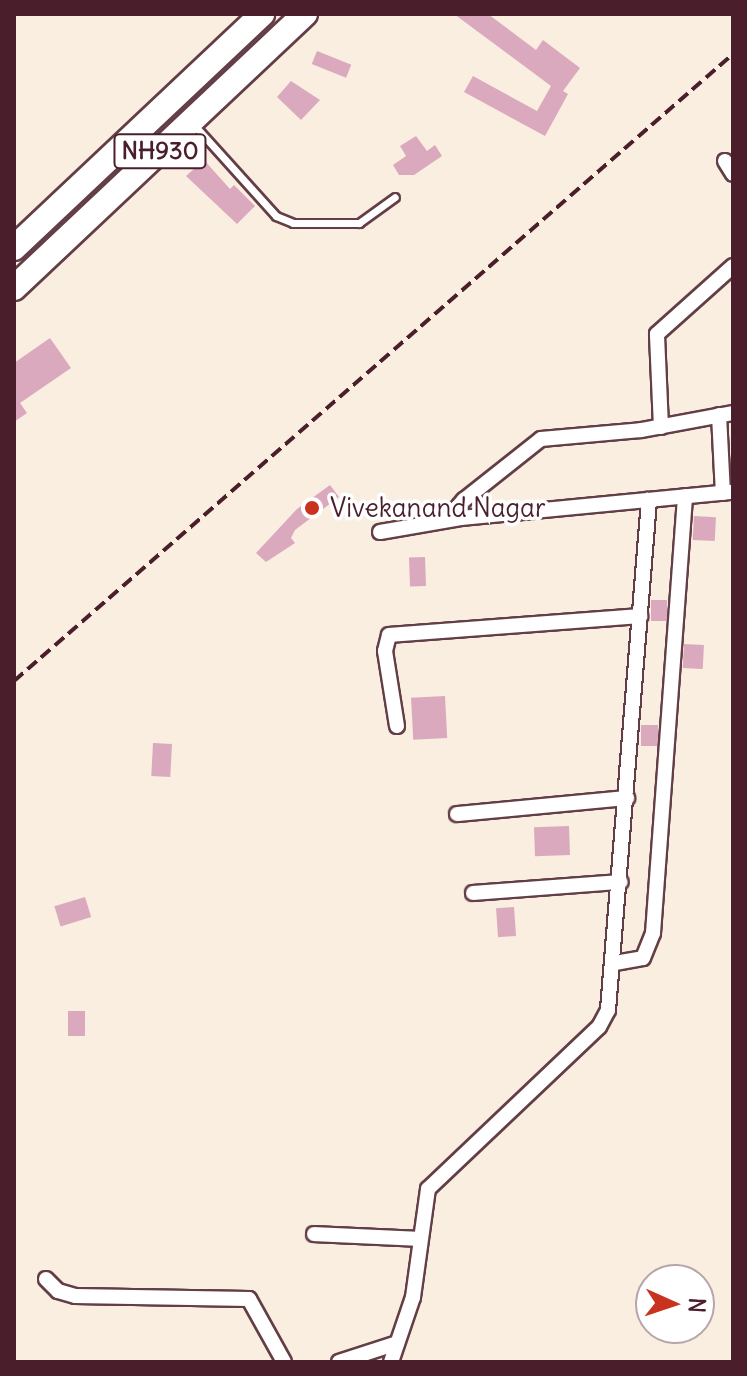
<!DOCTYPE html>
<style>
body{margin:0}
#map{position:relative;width:747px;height:1376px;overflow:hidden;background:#f9eedf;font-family:Delius,sans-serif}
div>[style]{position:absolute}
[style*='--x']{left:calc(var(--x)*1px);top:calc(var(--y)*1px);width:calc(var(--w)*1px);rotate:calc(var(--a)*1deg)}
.building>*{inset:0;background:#dba9bd;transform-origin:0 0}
.roads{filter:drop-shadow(2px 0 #643e46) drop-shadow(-2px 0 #643e46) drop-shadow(0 2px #643e46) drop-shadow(0 -2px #643e46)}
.service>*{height:7px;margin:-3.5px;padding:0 3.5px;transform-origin:3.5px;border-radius:3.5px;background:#fff}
.minor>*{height:14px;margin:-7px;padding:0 7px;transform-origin:7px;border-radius:7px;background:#fff}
.trunk>*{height:24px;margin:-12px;padding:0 12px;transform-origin:12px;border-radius:12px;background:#fff}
.rail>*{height:4px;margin-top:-2px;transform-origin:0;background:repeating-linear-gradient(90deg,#4a1f2b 0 12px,transparent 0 18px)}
.dots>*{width:22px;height:22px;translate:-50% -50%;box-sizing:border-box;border:4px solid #fff;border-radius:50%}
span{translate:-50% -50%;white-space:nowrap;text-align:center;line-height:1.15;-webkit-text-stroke:7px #fff;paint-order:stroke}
.shield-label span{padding:2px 6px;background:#fff;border:2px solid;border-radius:6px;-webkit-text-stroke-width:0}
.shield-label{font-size:24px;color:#4a1f2b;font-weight:700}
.poi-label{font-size:26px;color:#4a1f2b}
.left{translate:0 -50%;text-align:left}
.frame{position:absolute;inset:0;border:16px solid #4a1f2b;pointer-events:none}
.north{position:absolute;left:635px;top:1264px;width:80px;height:80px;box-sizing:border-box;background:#fff;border:2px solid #b7a5aa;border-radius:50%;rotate:93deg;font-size:22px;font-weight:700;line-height:32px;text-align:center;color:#4a1f2b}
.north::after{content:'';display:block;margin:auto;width:28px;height:36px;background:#c8321e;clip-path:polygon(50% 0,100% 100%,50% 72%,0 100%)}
</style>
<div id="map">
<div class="building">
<div style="clip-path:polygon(454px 14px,488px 14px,536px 50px,543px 40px,580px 68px,563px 91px,568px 94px,545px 136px,464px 92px,473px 76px,537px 111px,551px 86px)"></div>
<div style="left:317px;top:51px;width:37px;height:14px;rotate:22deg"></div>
<div style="clip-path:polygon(291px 81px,320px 100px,301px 120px,277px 97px)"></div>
<div style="clip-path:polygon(416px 136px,427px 151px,435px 145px,442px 156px,414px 175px,399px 175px,393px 165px,406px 156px,400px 146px)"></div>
<div style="clip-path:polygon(204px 160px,230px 189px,234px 185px,255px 206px,237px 224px,186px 176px)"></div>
<div style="clip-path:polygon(50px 338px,71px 368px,20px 403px,27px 413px,14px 422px,14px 363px)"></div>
<div style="clip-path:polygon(330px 485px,339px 497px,295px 530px,291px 538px,295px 543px,266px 562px,256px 553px,297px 509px)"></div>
<div style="left:694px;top:516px;width:22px;height:24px;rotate:3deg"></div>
<div style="left:425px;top:557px;width:29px;height:16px;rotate:88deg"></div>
<div style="left:651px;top:600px;width:16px;height:21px"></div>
<div style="left:684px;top:644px;width:20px;height:24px;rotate:3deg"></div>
<div style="left:445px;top:696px;width:42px;height:34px;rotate:87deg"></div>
<div style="left:641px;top:725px;width:17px;height:21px"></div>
<div style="left:153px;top:743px;width:19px;height:33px;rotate:3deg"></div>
<div style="left:569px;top:826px;width:29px;height:35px;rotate:88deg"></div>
<div style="left:85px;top:897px;width:21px;height:32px;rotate:73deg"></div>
<div style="left:514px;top:907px;width:29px;height:18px;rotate:86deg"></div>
<div style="left:68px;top:1011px;width:17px;height:25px"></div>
</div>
<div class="roads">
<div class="service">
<div style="--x:195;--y:126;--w:121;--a:48"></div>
<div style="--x:276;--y:216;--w:18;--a:22"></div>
<div style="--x:293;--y:223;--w:66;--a:0"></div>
<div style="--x:359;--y:223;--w:44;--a:-35.8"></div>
</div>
<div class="minor">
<div style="--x:725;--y:161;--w:15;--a:58"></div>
<div style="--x:719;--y:415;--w:78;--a:87.1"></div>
<div style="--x:661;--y:427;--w:93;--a:-92.5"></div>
<div style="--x:657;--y:334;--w:102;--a:-41.8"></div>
<div style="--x:447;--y:520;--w:26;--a:-50"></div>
<div style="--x:464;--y:500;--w:98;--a:-38.4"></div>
<div style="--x:541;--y:439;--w:100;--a:-5.1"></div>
<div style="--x:641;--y:430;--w:94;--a:-10.5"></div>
<div style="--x:380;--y:532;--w:82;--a:-9.8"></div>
<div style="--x:461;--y:518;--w:273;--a:-5.5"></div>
<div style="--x:397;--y:726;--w:76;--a:-99.1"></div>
<div style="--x:385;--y:651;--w:16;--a:-76"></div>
<div style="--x:389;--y:635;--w:252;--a:-4.3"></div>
<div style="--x:457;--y:814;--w:171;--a:-5.4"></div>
<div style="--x:473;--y:893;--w:148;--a:-4.3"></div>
<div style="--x:615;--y:963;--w:28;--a:-10"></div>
<div style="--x:643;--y:958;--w:27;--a:-68"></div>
<div style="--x:653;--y:933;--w:438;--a:-85.8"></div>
<div style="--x:314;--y:1234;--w:106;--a:2.7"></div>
<div style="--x:46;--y:1279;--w:17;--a:45"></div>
<div style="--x:58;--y:1291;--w:18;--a:16"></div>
<div style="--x:75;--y:1296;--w:174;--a:1"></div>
<div style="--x:249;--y:1299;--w:72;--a:60.9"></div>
<div style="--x:339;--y:1362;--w:61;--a:-18.1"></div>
<div style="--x:391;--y:1362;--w:69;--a:-71.3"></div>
<div style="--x:413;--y:1297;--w:109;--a:-82.1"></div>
<div style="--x:428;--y:1189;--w:236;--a:-43.5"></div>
<div style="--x:599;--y:1027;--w:19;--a:-62"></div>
<div style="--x:608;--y:1010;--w:512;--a:-85.4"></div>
</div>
<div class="trunk">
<div style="--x:14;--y:248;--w:341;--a:-43.3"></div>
<div style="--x:14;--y:288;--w:400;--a:-43.3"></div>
</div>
</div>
<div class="rail">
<div style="--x:14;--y:681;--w:954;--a:-41.09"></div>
</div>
<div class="dots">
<div style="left:312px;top:508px;background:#c8321e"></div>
</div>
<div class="shield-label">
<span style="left:160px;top:151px">NH930</span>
</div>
<div class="poi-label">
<span class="left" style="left:330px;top:508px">Vivekanand Nagar</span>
</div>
<div class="frame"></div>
<div class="north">N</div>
</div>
